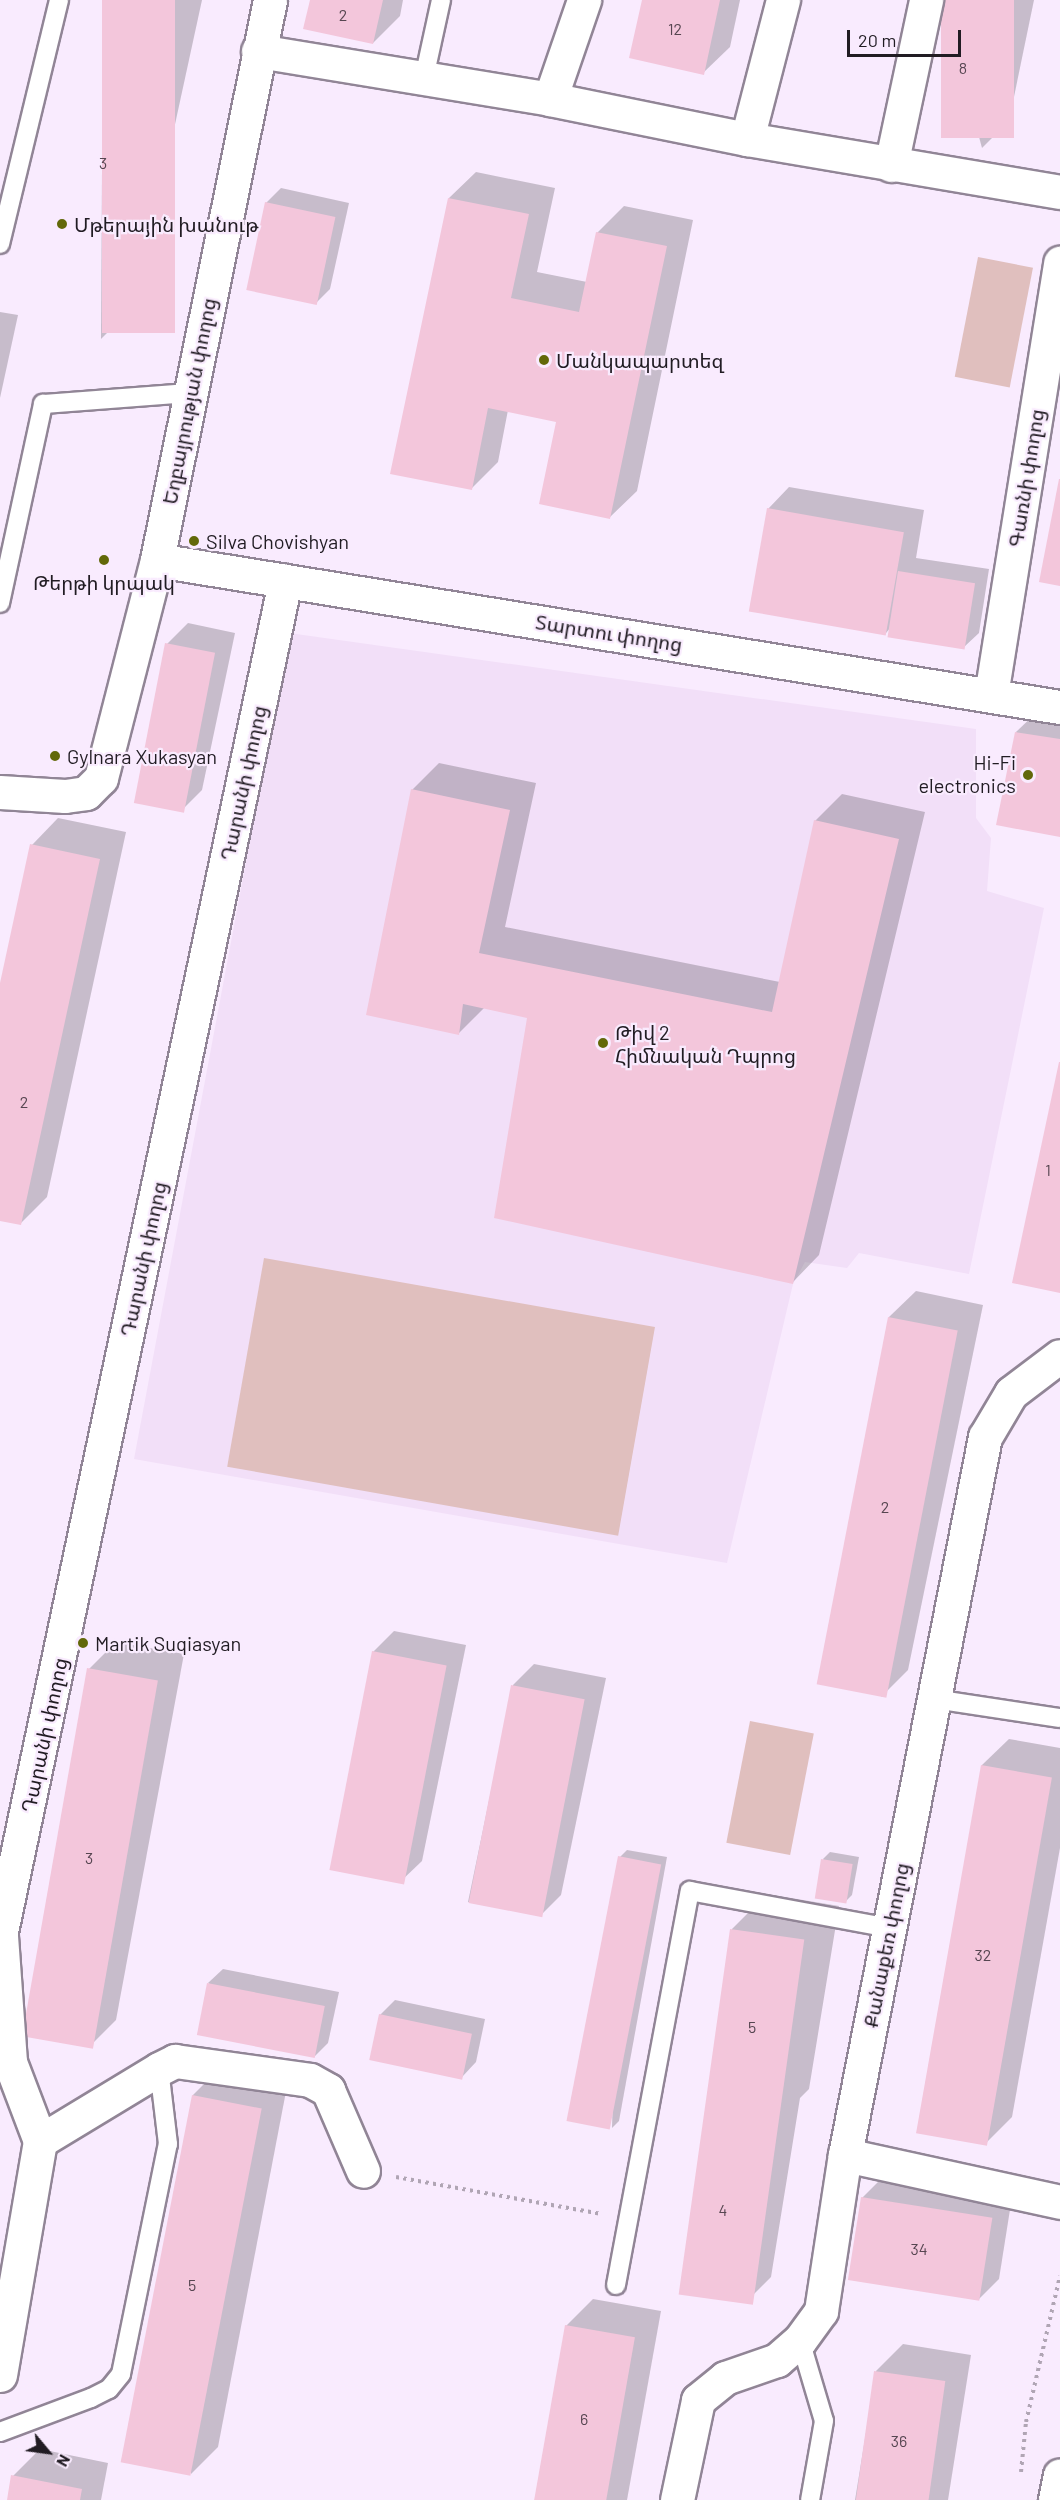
<!DOCTYPE html>
<meta charset="utf-8">
<style>
body{margin:0}
#map{position:relative;width:1060px;height:2500px;overflow:hidden;background:#f9ebfe;font-family:Barlow,"Noto Sans Armenian",sans-serif}
div>[style]{position:absolute}
[style*='--x']{left:calc(var(--x)*1px);top:calc(var(--y)*1px);width:calc(var(--w)*1px);rotate:calc(var(--a)*1deg)}
.built>*{inset:0;background:#f2dff8}
.green>*{inset:0;background:#e0bfbe;transform-origin:0 0}
.shadow>*{inset:0;background:#0003}
.building>*{inset:0;background:#f3c6db;transform-origin:0 0}
.path>*{height:4px;margin-top:-2px;transform-origin:0;background:repeating-linear-gradient(90deg,#b0a5b4 0 3px,transparent 0 7.5px)}
.roads{filter:drop-shadow(2px 0 #918596) drop-shadow(-2px 0 #918596) drop-shadow(0 2px #918596) drop-shadow(0 -2px #918596)}
.service>*{height:18px;margin:-9px;padding:0 9px;transform-origin:9px;border-radius:9px;background:#fff}
.minor>*{height:33px;margin:-16.5px;padding:0 16.5px;transform-origin:16.5px;border-radius:16.5px;background:#fff}
.secondary>*{height:33px;margin:-16.5px;padding:0 16.5px;transform-origin:16.5px;border-radius:16.5px;background:#fff}
.dots>*{width:16px;height:16px;translate:-50% -50%;box-sizing:border-box;border:3px solid #f9ebfe;border-radius:50%}
span{translate:-50% -50%;white-space:nowrap;text-align:center;line-height:1.15;-webkit-text-stroke:4.5px #f9ebfe;paint-order:stroke}
.number-label{font-size:16px;color:#564651}
.number-label span{-webkit-text-stroke-width:0}
.poi-label{font-size:20px;color:#211c23}
.left{translate:0 -50%;text-align:left}
.right{translate:-100% -50%;text-align:right}
.street-label{font-size:20px;color:#211c23}
.north{position:absolute;left:18px;top:2422px;width:60px;height:60px;-webkit-text-stroke:4px #f9ebfe;paint-order:stroke;rotate:119deg;font-size:16px;font-weight:700;line-height:24px;text-align:center;color:#211c23}
.north::after{content:'';display:block;margin:auto;width:21px;height:27px;background:#211c23;clip-path:polygon(50% 0,100% 100%,50% 72%,0 100%)}
.scale{position:absolute;left:847px;top:30px;width:114px;height:27px;box-sizing:border-box;border:3px solid #211c23;border-top:0;padding-left:8px;font-size:18px;line-height:21px;white-space:nowrap;color:#211c23;-webkit-text-stroke:4px #f9ebfe;paint-order:stroke}
</style>
<div id="map">
<div class="built">
<div style="clip-path:polygon(289px 633px,976px 729px,976px 818px,991px 838px,987px 891px,1044px 908px,969px 1274px,859px 1253px,847px 1268px,805px 1262px,793px 1284px,727px 1563px,134px 1459px)"></div>
</div>
<div class="green">
<div style="left:978px;top:257px;width:56px;height:122px;rotate:11deg"></div>
<div style="left:264px;top:1258px;width:397px;height:212px;rotate:10deg"></div>
<div style="left:750px;top:1721px;width:65px;height:124px;rotate:11deg"></div>
</div>
<div class="shadow">
<div style="clip-path:polygon(103px 0,202px 0,136px 304px,101px 339px)"></div>
<div style="clip-path:polygon(311px 0,403px 0,400px 16px,373px 43px)"></div>
<div style="clip-path:polygon(643px 0,740px 0,730px 47px,703px 73px)"></div>
<div style="clip-path:polygon(942px 0,1034px 0,1009px 121px,982px 148px)"></div>
<div style="clip-path:polygon(476px 172px,555px 188px,537px 272px,587px 282px,597px 233px,624px 206px,693px 220px,637px 491px,610px 517px,558px 421px,508px 410px,498px 462px,471px 489px,449px 198px)"></div>
<div style="clip-path:polygon(281px 188px,349px 203px,330px 289px,316px 303px,266px 203px)"></div>
<div style="clip-path:polygon(0 312px,18px 315px,0 398px)"></div>
<div style="clip-path:polygon(789px 487px,924px 510px,916px 558px,989px 569px,979px 633px,964px 647px,891px 627px,886px 633px,768px 509px)"></div>
<div style="clip-path:polygon(188px 623px,235px 633px,202px 790px,181px 811px,167px 644px)"></div>
<div style="clip-path:polygon(1038px 711px,1060px 715px,1060px 836px,1016px 732px)"></div>
<div style="clip-path:polygon(439px 763px,536px 783px,505px 927px,780px 982px,815px 821px,842px 794px,925px 812px,819px 1255px,793px 1282px,529px 1017px,485px 1007px,459px 1033px,412px 790px)"></div>
<div style="clip-path:polygon(58px 818px,126px 832px,47px 1197px,20px 1224px,0 1219px,0 990px,32px 845px)"></div>
<div style="clip-path:polygon(916px 1291px,983px 1305px,908px 1670px,881px 1697px,889px 1317px)"></div>
<div style="clip-path:polygon(394px 1631px,466px 1645px,422px 1861px,400px 1882px,373px 1652px)"></div>
<div style="clip-path:polygon(116px 1642px,184px 1654px,116px 2020px,89px 2047px,89px 1669px)"></div>
<div style="clip-path:polygon(534px 1664px,606px 1678px,561px 1895px,540px 1916px,468px 1902px,513px 1685px)"></div>
<div style="clip-path:polygon(1009px 1739px,1060px 1748px,1060px 1848px,1012px 2117px,985px 2144px,982px 1765px)"></div>
<div style="clip-path:polygon(627px 1850px,667px 1857px,619px 2121px,612px 2128px,620px 1857px)"></div>
<div style="clip-path:polygon(830px 1852px,859px 1857px,852px 1895px,845px 1902px,823px 1859px)"></div>
<div style="clip-path:polygon(767px 1894px,839px 1906px,809px 2089px,800px 2098px,771px 2277px,745px 2303px,732px 1929px)"></div>
<div style="clip-path:polygon(223px 1969px,339px 1992px,328px 2043px,314px 2057px,208px 1983px)"></div>
<div style="clip-path:polygon(395px 2000px,485px 2019px,476px 2062px,462px 2077px,380px 2015px)"></div>
<div style="clip-path:polygon(220px 2068px,288px 2081px,218px 2447px,191px 2474px,193px 2095px)"></div>
<div style="clip-path:polygon(883px 2177px,1012px 2197px,999px 2279px,978px 2300px,862px 2198px)"></div>
<div style="clip-path:polygon(593px 2299px,661px 2311px,627px 2500px,535px 2500px,566px 2326px)"></div>
<div style="clip-path:polygon(903px 2344px,971px 2355px,948px 2500px,855px 2500px,876px 2371px)"></div>
<div style="clip-path:polygon(40px 2449px,108px 2463px,101px 2500px,8px 2500px,13px 2476px)"></div>
</div>
<div class="building">
<div style="left:102px;top:0;width:73px;height:333px"></div>
<div style="clip-path:polygon(310px 0,383px 0,373px 44px,303px 29px)"></div>
<div style="clip-path:polygon(642px 0,720px 0,704px 75px,629px 58px)"></div>
<div style="left:941px;top:0;width:73px;height:138px"></div>
<div style="clip-path:polygon(448px 198px,529px 214px,511px 298px,579px 312px,596px 232px,667px 246px,610px 519px,539px 504px,556px 422px,488px 408px,472px 490px,390px 474px)"></div>
<div style="left:265px;top:202px;width:72px;height:90px;rotate:12deg"></div>
<div style="clip-path:polygon(1059px 479px,1060px 479px,1060px 586px,1039px 582px)"></div>
<div style="left:767px;top:508px;width:139px;height:105px;rotate:10deg"></div>
<div style="left:898px;top:571px;width:78px;height:67px;rotate:9deg"></div>
<div style="left:165px;top:643px;width:51px;height:163px;rotate:11deg"></div>
<div style="clip-path:polygon(1015px 732px,1060px 739px,1060px 837px,996px 825px)"></div>
<div style="clip-path:polygon(411px 789px,510px 810px,479px 953px,772px 1012px,814px 820px,899px 839px,793px 1284px,494px 1218px,527px 1018px,463px 1004px,459px 1035px,366px 1015px)"></div>
<div style="clip-path:polygon(30px 844px,100px 859px,21px 1225px,0 1221px,0 983px)"></div>
<div style="clip-path:polygon(1059px 1062px,1060px 1062px,1060px 1293px,1012px 1283px)"></div>
<div style="left:888px;top:1317px;width:71px;height:374px;rotate:11deg"></div>
<div style="left:372px;top:1651px;width:76px;height:223px;rotate:11deg"></div>
<div style="left:87px;top:1668px;width:72px;height:374px;rotate:10deg"></div>
<div style="left:511px;top:1685px;width:75px;height:222px;rotate:11deg"></div>
<div style="left:981px;top:1765px;width:72px;height:374px;rotate:10deg"></div>
<div style="left:618px;top:1856px;width:44px;height:270px;rotate:11deg"></div>
<div style="left:821px;top:1859px;width:32px;height:40px;rotate:9deg"></div>
<div style="left:730px;top:1929px;width:75px;height:369px;rotate:8deg"></div>
<div style="left:207px;top:1983px;width:120px;height:53px;rotate:11deg"></div>
<div style="left:379px;top:2014px;width:95px;height:47px;rotate:12deg"></div>
<div style="left:192px;top:2095px;width:71px;height:374px;rotate:11deg"></div>
<div style="left:861px;top:2197px;width:133px;height:84px;rotate:9deg"></div>
<div style="left:565px;top:2325px;width:71px;height:178px;rotate:10deg"></div>
<div style="left:874px;top:2371px;width:72px;height:131px;rotate:8deg"></div>
<div style="clip-path:polygon(11px 2475px,82px 2489px,80px 2500px,7px 2500px)"></div>
</div>
<div class="path">
<div style="--x:396;--y:2177;--w:209;--a:10.2"></div>
<div style="--x:1021;--y:2472;--w:50;--a:-84.3"></div>
<div style="--x:1026;--y:2422;--w:150;--a:-76.9"></div>
</div>
<div class="roads">
<div class="service">
<div style="--x:424;--y:78;--w:80;--a:-77.7"></div>
<div style="--x:0;--y:244;--w:251;--a:-76.4"></div>
<div style="--x:0;--y:603;--w:204;--a:-77.8"></div>
<div style="--x:43;--y:404;--w:147;--a:-4.3"></div>
<div style="--x:934;--y:1699;--w:127;--a:8.6"></div>
<div style="--x:616;--y:2285;--w:401;--a:-79.4"></div>
<div style="--x:690;--y:1891;--w:203;--a:10.5"></div>
<div style="--x:800;--y:2340;--w:84;--a:73.5"></div>
<div style="--x:824;--y:2421;--w:80;--a:100"></div>
<div style="--x:0;--y:2432;--w:97;--a:-20.5"></div>
<div style="--x:91;--y:2398;--w:20;--a:-27"></div>
<div style="--x:109;--y:2389;--w:19;--a:-51"></div>
<div style="--x:121;--y:2374;--w:235;--a:-78.5"></div>
<div style="--x:168;--y:2144;--w:76;--a:-96.8"></div>
</div>
<div class="minor">
<div style="--x:258;--y:51;--w:296;--a:9.3"></div>
<div style="--x:550;--y:99;--w:201;--a:11.5"></div>
<div style="--x:747;--y:139;--w:317;--a:9.6"></div>
<div style="--x:550;--y:99;--w:105;--a:-71"></div>
<div style="--x:747;--y:139;--w:144;--a:-75.5"></div>
<div style="--x:891;--y:165;--w:169;--a:-78"></div>
<div style="--x:157;--y:560;--w:915;--a:9.25"></div>
<div style="--x:991;--y:695;--w:438;--a:-80.9"></div>
<div style="--x:0;--y:792;--w:65;--a:3.5"></div>
<div style="--x:65;--y:796;--w:21;--a:-8"></div>
<div style="--x:86;--y:793;--w:21;--a:-45"></div>
<div style="--x:101;--y:778;--w:225;--a:-75.6"></div>
<div style="--x:157;--y:560;--w:571;--a:-78.59"></div>
<div style="--x:0;--y:1936;--w:1385;--a:-78.12"></div>
<div style="--x:1;--y:1936;--w:126;--a:85.9"></div>
<div style="--x:10;--y:2062;--w:85;--a:69.2"></div>
<div style="--x:845;--y:2155;--w:220;--a:12.3"></div>
<div style="--x:0;--y:2375;--w:237;--a:-80.3"></div>
<div style="--x:40;--y:2141;--w:139;--a:-31.2"></div>
<div style="--x:159;--y:2069;--w:18;--a:-27"></div>
<div style="--x:175;--y:2061;--w:136;--a:8"></div>
<div style="--x:310;--y:2080;--w:21;--a:29"></div>
<div style="--x:328;--y:2090;--w:88;--a:66.6"></div>
<div style="--x:677;--y:2500;--w:102;--a:-78.1"></div>
<div style="--x:698;--y:2400;--w:35;--a:-39"></div>
<div style="--x:725;--y:2378;--w:55;--a:-19.1"></div>
<div style="--x:777;--y:2360;--w:30;--a:-41"></div>
<div style="--x:800;--y:2340;--w:36;--a:-54"></div>
<div style="--x:821;--y:2311;--w:158;--a:-81.3"></div>
<div style="--x:845;--y:2155;--w:732;--a:-78.97"></div>
<div style="--x:985;--y:1437;--w:51;--a:-59.4"></div>
<div style="--x:1011;--y:1393;--w:61;--a:-37.1"></div>
</div>
<div class="secondary">
<div style="--x:1055;--y:2500;--w:25;--a:-79"></div>
</div>
</div>
<div class="dots">
<div style="left:62px;top:224px;background:#626809"></div>
<div style="left:544px;top:360px;background:#626809"></div>
<div style="left:194px;top:541px;background:#626809"></div>
<div style="left:104px;top:560px;background:#626809"></div>
<div style="left:55px;top:756px;background:#626809"></div>
<div style="left:1028px;top:775px;background:#626809"></div>
<div style="left:603px;top:1043px;background:#626809"></div>
<div style="left:83px;top:1643px;background:#626809"></div>
</div>
<div class="number-label">
<span style="left:343px;top:15px">2</span>
<span style="left:675px;top:29px">12</span>
<span style="left:963px;top:68px">8</span>
<span style="left:103px;top:163px">3</span>
<span style="left:24px;top:1102px">2</span>
<span style="left:1048px;top:1170px">1</span>
<span style="left:885px;top:1507px">2</span>
<span style="left:89px;top:1858px">3</span>
<span style="left:983px;top:1955px">32</span>
<span style="left:752px;top:2027px">5</span>
<span style="left:723px;top:2210px">4</span>
<span style="left:919px;top:2249px">34</span>
<span style="left:192px;top:2285px">5</span>
<span style="left:584px;top:2419px">6</span>
<span style="left:899px;top:2441px">36</span>
</div>
<div class="poi-label">
<span class="left" style="left:74px;top:224px">Մթերային խանութ</span>
<span class="left" style="left:556px;top:360px">Մանկապարտեզ</span>
<span class="left" style="left:206px;top:541px">Silva Chovishyan</span>
<span style="left:104px;top:582px">Թերթի կրպակ</span>
<span class="left" style="left:67px;top:756px">Gylnara Xukasyan</span>
<span class="right" style="left:1016px;top:774px">Hi-Fi<br>electronics</span>
<span class="left" style="left:615px;top:1044px">Թիվ 2<br>Հիմնական Դպրոց</span>
<span class="left" style="left:95px;top:1643px">Martik Suqiasyan</span>
</div>
<div class="street-label">
<span style="left:189px;top:401px;rotate:-79deg">Եղբայրության փողոց</span>
<span style="left:1026px;top:478px;rotate:-81deg">Գառնի փողոց</span>
<span style="left:609px;top:633px;rotate:9deg">Տարտու փողոց</span>
<span style="left:243px;top:783px;rotate:-78deg">Դարանի փողոց</span>
<span style="left:143px;top:1259px;rotate:-78deg">Դարանի փողոց</span>
<span style="left:44px;top:1735px;rotate:-78deg">Դարանի փողոց</span>
<span style="left:886px;top:1945px;rotate:-79deg">Քանաքեռ փողոց</span>
</div>
<div class="north">N</div>
<div class="scale">20 m</div>
</div>
